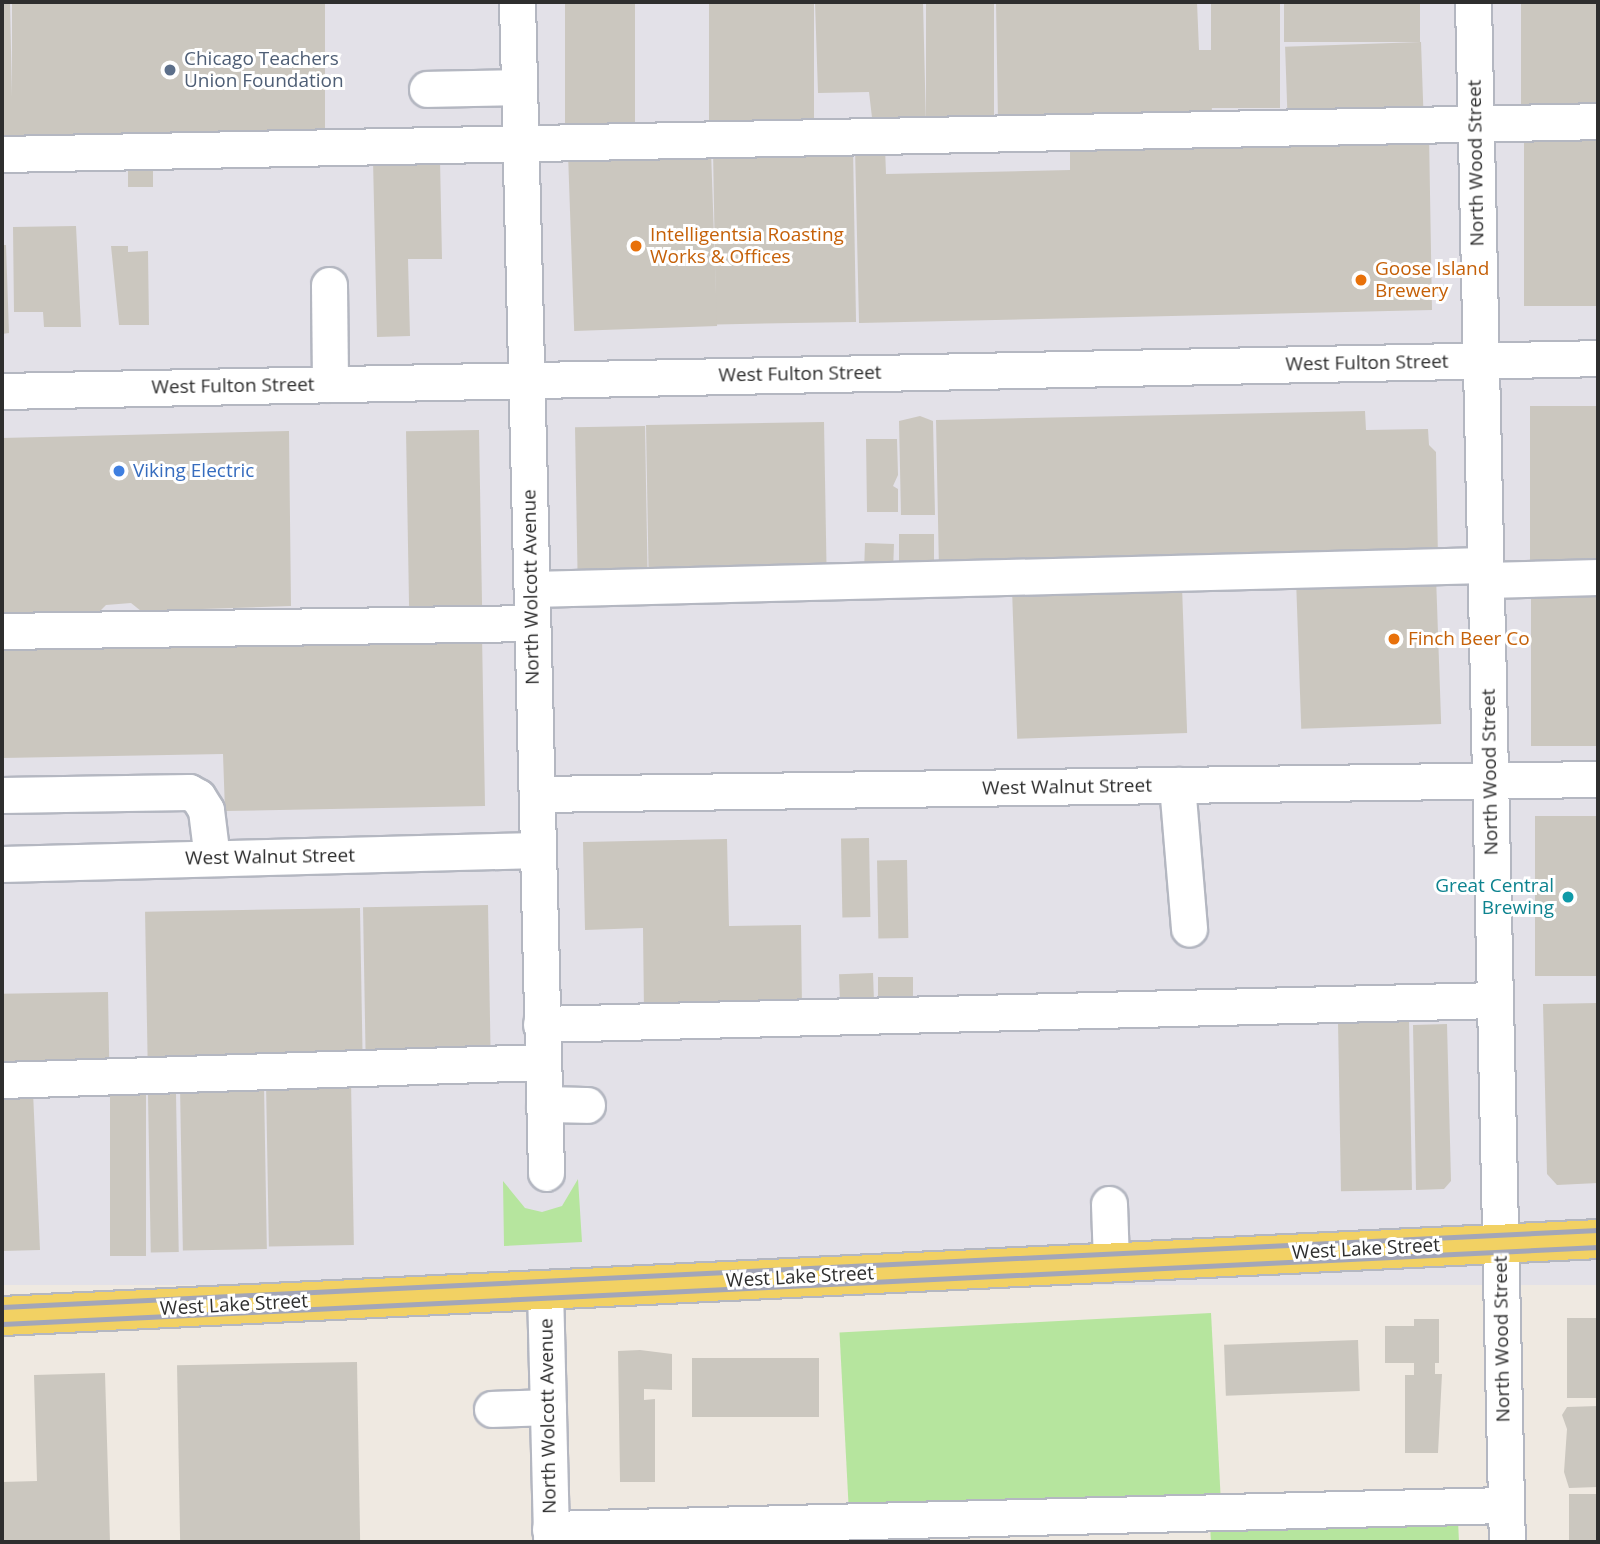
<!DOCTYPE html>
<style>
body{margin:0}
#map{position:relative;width:1600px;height:1544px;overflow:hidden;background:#efe9e1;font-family:"Open Sans",sans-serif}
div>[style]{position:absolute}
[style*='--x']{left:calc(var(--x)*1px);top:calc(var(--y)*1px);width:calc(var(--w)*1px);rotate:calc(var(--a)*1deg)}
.industrial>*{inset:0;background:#e3e1e8;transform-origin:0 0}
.green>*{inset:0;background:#b6e59e;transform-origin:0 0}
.building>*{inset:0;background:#cbc7bf;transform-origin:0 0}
.roads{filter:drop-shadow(2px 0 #b4b7c1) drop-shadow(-2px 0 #b4b7c1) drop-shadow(0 2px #b4b7c1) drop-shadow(0 -2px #b4b7c1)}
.minor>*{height:35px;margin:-17.5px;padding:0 17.5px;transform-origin:17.5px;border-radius:17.5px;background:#fff}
.major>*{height:38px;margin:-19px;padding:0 19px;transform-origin:19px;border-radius:19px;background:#f2d163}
.rail>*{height:5px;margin:-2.5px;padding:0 2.5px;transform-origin:2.5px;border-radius:2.5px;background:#a3a6b8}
.dots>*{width:19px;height:19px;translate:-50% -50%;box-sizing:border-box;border:4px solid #fff;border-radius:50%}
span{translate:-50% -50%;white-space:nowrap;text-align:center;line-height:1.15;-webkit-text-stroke:6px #fff;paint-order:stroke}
.service-label{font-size:19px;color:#4e5e75}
.left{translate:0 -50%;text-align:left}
.street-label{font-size:19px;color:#2e2e2e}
.food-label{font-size:19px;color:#c56008}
.shop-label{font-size:19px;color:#366cbe}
.culture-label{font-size:19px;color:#0d838f}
.right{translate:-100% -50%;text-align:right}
.frame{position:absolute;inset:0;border:4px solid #2e2e2e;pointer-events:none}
</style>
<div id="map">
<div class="industrial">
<div style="left:2px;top:2px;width:1596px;height:1283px"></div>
</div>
<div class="green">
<div style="clip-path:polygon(578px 1179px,582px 1242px,504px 1246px,503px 1181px,525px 1208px,542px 1212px,562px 1206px)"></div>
<div style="left:1211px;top:1313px;width:181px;height:372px;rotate:87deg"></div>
<div style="clip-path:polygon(1458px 1521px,1459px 1542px,1211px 1542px,1210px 1525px)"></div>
</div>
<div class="building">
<div style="clip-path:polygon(2px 2px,10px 2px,13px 145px,2px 145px)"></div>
<div style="left:12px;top:2px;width:313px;height:143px"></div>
<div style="left:565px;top:2px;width:70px;height:130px"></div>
<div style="left:709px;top:2px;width:105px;height:121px"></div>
<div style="clip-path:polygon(815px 2px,923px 2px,926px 125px,873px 126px,869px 92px,818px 93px)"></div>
<div style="left:926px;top:2px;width:68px;height:122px"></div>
<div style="clip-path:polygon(996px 2px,1197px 2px,1199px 50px,1211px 50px,1212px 117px,998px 122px)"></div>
<div style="left:1211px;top:2px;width:69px;height:106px"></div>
<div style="left:1284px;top:2px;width:136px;height:40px"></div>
<div style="left:1521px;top:2px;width:77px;height:109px"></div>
<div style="left:1421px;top:42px;width:71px;height:136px;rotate:88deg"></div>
<div style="left:1598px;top:128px;width:178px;height:74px;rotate:90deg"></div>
<div style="clip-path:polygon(1429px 134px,1432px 310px,859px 323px,855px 148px,885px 147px,886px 174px,1070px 170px,1070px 142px)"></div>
<div style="left:853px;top:148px;width:174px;height:140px;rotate:89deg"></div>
<div style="left:711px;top:151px;width:175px;height:143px;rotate:88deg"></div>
<div style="clip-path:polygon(440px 159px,442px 259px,408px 259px,410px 336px,377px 337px,373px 160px)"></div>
<div style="left:153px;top:171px;width:16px;height:25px;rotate:90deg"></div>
<div style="clip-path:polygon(76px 226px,81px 327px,44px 327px,43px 312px,14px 312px,13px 227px)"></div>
<div style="clip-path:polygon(2px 245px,6px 245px,9px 333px,2px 334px)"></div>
<div style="clip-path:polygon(111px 246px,128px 246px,128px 252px,148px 251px,149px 325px,119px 325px)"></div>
<div style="left:1598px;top:406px;width:159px;height:68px;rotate:90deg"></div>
<div style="clip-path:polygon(1365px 411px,1366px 430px,1428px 429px,1429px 445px,1436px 452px,1438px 559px,939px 570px,936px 420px)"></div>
<div style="clip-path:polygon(920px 416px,933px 421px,935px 515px,901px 515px,899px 421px)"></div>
<div style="left:824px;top:422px;width:153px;height:178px;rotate:89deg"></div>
<div style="left:645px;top:426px;width:152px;height:70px;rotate:89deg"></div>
<div style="left:479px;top:430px;width:178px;height:73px;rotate:89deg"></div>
<div style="clip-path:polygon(289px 431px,291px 606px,141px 611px,131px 603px,106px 605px,99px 612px,2px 614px,2px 438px)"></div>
<div style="clip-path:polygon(866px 439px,897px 439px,898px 475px,893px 486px,898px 489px,898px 512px,867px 512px)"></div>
<div style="left:899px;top:534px;width:35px;height:39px"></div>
<div style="left:865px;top:543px;width:29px;height:25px;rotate:2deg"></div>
<div style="left:1436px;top:576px;width:148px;height:140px;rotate:88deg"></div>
<div style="left:1182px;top:586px;width:147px;height:170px;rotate:88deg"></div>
<div style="left:1598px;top:586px;width:160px;height:67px;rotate:90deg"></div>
<div style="clip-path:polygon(482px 635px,485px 806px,225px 811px,223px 754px,2px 758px,2px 644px)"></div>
<div style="left:1598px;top:816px;width:160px;height:63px;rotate:90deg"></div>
<div style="left:869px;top:838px;width:79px;height:28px;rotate:89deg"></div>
<div style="clip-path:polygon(727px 839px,729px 926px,801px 925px,802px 1010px,644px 1013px,643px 928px,585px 930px,583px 842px)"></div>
<div style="left:907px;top:860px;width:78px;height:30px;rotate:89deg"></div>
<div style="left:488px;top:905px;width:154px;height:125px;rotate:89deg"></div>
<div style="left:360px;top:908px;width:153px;height:215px;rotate:89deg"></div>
<div style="left:873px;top:973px;width:35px;height:34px;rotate:88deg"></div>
<div style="left:913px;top:977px;width:26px;height:35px;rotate:90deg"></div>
<div style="left:108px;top:992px;width:82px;height:106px;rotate:89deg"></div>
<div style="clip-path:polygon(1598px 1003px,1598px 1183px,1557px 1185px,1547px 1174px,1543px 1004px)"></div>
<div style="left:1409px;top:1020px;width:170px;height:71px;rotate:89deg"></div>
<div style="clip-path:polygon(1447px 1024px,1451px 1181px,1444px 1189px,1416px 1190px,1413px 1025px)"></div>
<div style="left:351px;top:1081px;width:164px;height:85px;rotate:89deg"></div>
<div style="left:264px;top:1085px;width:164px;height:84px;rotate:89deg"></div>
<div style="clip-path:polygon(33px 1092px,40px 1250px,2px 1251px,2px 1093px)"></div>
<div style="left:176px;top:1094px;width:158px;height:28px;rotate:89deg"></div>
<div style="left:110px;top:1095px;width:36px;height:161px"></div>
<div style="left:1567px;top:1318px;width:31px;height:80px"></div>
<div style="clip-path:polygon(1414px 1319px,1439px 1319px,1439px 1363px,1435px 1363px,1435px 1374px,1442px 1374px,1438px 1453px,1405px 1453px,1405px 1375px,1414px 1375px,1414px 1363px,1385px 1363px,1385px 1326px,1414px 1326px)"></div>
<div style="left:1358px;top:1340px;width:51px;height:134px;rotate:88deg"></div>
<div style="clip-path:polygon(640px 1350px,672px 1354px,672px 1390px,644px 1389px,644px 1400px,655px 1399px,655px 1482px,620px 1482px,618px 1351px)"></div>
<div style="left:819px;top:1358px;width:59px;height:127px;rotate:90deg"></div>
<div style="left:357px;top:1362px;width:178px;height:180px;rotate:89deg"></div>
<div style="clip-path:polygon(105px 1373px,110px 1542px,2px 1542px,2px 1482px,37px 1481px,34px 1375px)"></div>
<div style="clip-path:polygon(1598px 1406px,1598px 1487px,1569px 1488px,1564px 1472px,1567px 1429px,1562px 1415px,1567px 1407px)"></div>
<div style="left:1598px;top:1494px;width:48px;height:29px;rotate:90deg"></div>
</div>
<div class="roads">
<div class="minor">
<div style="--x:517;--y:2;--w:1171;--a:88.58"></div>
<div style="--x:1473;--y:2;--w:1540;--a:88.74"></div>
<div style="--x:427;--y:89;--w:92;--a:-1.2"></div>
<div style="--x:2;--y:154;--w:1596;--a:-1.18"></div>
<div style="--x:329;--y:285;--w:99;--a:89.4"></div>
<div style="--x:2;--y:391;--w:1596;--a:-1.18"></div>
<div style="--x:1486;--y:580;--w:112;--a:-1.5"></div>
<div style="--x:532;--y:589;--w:953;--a:-1.44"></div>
<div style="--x:2;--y:631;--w:530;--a:-0.86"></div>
<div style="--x:1177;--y:785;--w:144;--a:85.2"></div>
<div style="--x:537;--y:794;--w:1061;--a:-0.81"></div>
<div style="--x:2;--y:795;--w:187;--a:-0.9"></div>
<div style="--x:189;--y:792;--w:10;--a:29"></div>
<div style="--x:198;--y:797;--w:15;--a:58"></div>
<div style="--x:206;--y:810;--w:48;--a:82.9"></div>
<div style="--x:2;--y:864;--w:536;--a:-1.5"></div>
<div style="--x:541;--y:1024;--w:954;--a:-1.44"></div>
<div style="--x:2;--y:1080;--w:541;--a:-1.91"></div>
<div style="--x:544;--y:1104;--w:43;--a:1.3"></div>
<div style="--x:1109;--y:1204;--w:58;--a:88"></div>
<div style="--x:545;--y:1289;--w:253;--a:88.6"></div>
<div style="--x:492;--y:1409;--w:56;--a:-2"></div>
<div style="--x:550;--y:1529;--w:956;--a:-1.44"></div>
</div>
<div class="major">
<div style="--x:2;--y:1316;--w:1598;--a:-2.76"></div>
</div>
</div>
<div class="rail">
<div style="--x:2;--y:1307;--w:1598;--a:-2.76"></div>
<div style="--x:2;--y:1324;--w:1598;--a:-2.76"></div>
</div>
<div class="dots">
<div style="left:170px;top:70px;background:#5c6f8a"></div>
<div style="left:636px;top:246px;background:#e8710a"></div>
<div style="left:1361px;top:280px;background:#e8710a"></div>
<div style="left:119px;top:471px;background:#3f7fe0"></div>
<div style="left:1394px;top:639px;background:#e8710a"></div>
<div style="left:1568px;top:897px;background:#0f9aa8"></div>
</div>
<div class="service-label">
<span class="left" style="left:184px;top:70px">Chicago Teachers<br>Union Foundation</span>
</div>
<div class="street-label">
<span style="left:1476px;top:163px;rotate:-91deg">North Wood Street</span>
<span style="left:1367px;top:363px;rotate:-1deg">West Fulton Street</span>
<span style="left:800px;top:374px;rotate:-1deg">West Fulton Street</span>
<span style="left:233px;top:386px;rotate:-1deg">West Fulton Street</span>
<span style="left:531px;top:587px;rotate:-91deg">North Wolcott Avenue</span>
<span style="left:1490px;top:772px;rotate:-91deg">North Wood Street</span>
<span style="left:1067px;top:787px;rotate:-1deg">West Walnut Street</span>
<span style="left:270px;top:857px;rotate:-1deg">West Walnut Street</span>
<span style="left:1366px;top:1249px;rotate:-3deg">West Lake Street</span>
<span style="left:800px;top:1277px;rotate:-3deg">West Lake Street</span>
<span style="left:234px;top:1305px;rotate:-3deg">West Lake Street</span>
<span style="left:1502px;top:1339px;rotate:-91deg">North Wood Street</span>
<span style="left:548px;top:1416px;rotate:-91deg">North Wolcott Avenue</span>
</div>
<div class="food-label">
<span class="left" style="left:650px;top:246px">Intelligentsia Roasting<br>Works &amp; Offices</span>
<span class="left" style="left:1375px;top:280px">Goose Island<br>Brewery</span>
<span class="left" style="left:1408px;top:639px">Finch Beer Co</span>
</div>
<div class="shop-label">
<span class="left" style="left:133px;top:471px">Viking Electric</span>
</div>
<div class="culture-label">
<span class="right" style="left:1554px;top:897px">Great Central<br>Brewing</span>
</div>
<div class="frame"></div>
</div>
